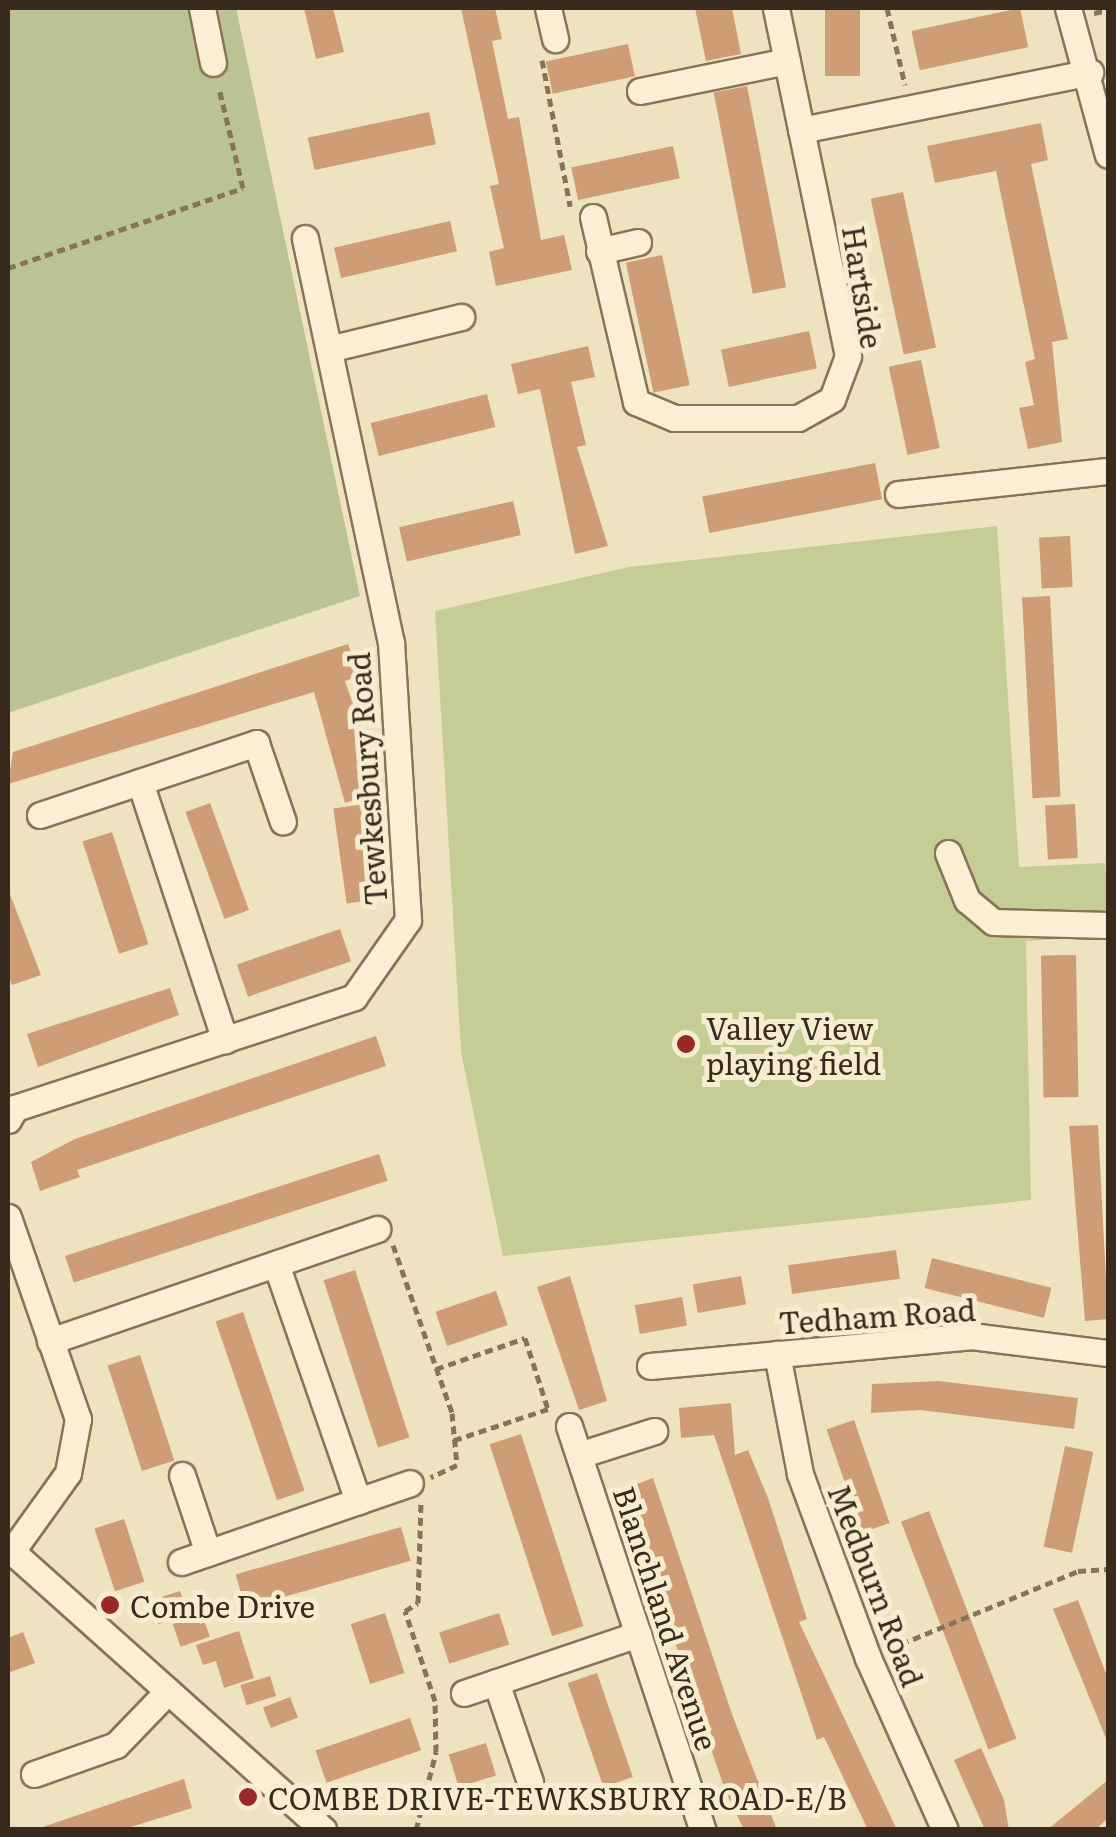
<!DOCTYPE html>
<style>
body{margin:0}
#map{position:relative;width:1116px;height:1837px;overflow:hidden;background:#efe2c0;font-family:Literata,serif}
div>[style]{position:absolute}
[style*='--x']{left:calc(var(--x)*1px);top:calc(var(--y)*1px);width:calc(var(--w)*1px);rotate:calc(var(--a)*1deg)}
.green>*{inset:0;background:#c5cd94}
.cemetery>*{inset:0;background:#bbc294}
.building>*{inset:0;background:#ce9c75;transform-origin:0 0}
.path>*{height:5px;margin-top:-2.5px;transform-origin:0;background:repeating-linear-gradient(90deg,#887358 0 8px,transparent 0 13px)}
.roads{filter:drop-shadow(2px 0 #887358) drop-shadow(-2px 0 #887358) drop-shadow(0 2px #887358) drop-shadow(0 -2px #887358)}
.minor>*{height:25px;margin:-12.5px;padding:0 12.5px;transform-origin:12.5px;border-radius:12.5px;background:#faefd4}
.dots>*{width:28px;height:28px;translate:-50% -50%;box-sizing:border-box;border:5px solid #f6ecd0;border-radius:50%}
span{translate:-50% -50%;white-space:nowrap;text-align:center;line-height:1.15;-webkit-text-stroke:10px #f6ecd0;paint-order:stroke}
.street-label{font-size:30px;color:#382a1c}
.poi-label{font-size:30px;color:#382a1c}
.left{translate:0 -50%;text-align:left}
.frame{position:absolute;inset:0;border:10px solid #382a1c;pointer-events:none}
</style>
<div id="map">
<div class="green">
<div style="clip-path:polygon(997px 526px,1019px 867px,1105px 863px,1108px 913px,1108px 936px,1026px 941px,1031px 1200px,503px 1256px,461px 1052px,435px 611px,629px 567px)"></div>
</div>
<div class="cemetery">
<div style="clip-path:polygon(8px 8px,236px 8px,360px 596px,8px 713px)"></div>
</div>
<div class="building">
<div style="clip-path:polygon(304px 8px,333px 8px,344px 52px,316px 59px)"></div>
<div style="clip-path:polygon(461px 8px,495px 8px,502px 39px,492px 41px,508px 119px,519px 117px,541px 240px,564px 235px,572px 270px,496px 286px,489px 252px,504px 248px,490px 186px,499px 184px)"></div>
<div style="clip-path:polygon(695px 8px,732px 8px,741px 54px,706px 61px)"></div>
<div style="left:825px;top:8px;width:35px;height:68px"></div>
<div style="left:1020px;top:8px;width:40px;height:111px;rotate:78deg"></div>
<div style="left:628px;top:44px;width:33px;height:84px;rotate:78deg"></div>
<div style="left:747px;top:86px;width:205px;height:34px;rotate:79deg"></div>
<div style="left:429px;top:112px;width:33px;height:124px;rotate:78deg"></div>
<div style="clip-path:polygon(1041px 123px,1048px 160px,1031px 164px,1068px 339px,1052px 342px,1062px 442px,1028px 449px,1019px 408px,1034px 405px,1025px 362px,1035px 359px,996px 171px,935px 183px,927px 146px)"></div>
<div style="left:673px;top:146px;width:33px;height:104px;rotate:78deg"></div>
<div style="left:903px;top:192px;width:159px;height:33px;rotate:78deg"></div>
<div style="left:450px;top:221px;width:31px;height:119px;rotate:77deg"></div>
<div style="left:662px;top:255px;width:133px;height:37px;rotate:78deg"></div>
<div style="left:809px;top:331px;width:38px;height:90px;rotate:78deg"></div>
<div style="clip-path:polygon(588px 346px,595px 377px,571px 382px,586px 445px,577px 447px,608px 546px,575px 554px,540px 389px,518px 394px,511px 364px)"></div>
<div style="left:921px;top:360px;width:90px;height:33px;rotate:78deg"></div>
<div style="left:487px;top:394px;width:34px;height:120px;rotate:76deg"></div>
<div style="left:875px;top:463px;width:37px;height:176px;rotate:79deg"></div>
<div style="left:513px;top:501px;width:35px;height:117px;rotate:77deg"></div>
<div style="left:1070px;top:536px;width:51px;height:31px;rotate:87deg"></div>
<div style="left:1050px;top:596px;width:201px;height:28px;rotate:87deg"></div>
<div style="clip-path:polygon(348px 644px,359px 676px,345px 681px,372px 760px,362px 763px,373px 794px,345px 803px,314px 692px,8px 784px,13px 752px)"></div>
<div style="left:210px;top:803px;width:114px;height:26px;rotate:70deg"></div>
<div style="left:365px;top:804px;width:96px;height:32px;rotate:82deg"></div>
<div style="left:1075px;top:804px;width:54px;height:30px;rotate:87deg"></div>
<div style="left:112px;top:832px;width:118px;height:31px;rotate:72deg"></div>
<div style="clip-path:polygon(8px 889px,41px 975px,12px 985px,8px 973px)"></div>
<div style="left:340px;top:929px;width:34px;height:109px;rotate:71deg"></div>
<div style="left:1076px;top:955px;width:142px;height:35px;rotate:89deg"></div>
<div style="clip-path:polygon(170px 988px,179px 1015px,38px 1067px,27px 1034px)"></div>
<div style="clip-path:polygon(376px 1036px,386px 1066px,77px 1170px,80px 1177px,40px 1191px,31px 1162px,75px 1139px)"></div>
<div style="clip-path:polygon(1098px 1125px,1108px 1319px,1085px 1321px,1069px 1126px)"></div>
<div style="left:379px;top:1154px;width:28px;height:330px;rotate:72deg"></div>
<div style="left:896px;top:1250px;width:29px;height:109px;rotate:82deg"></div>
<div style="left:932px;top:1258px;width:123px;height:31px;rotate:14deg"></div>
<div style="left:355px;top:1270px;width:176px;height:33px;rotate:72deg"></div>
<div style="clip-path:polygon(570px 1276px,607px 1401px,579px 1410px,537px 1287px)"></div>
<div style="left:741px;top:1276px;width:29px;height:49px;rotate:80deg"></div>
<div style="left:496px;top:1291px;width:36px;height:64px;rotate:71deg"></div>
<div style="left:682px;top:1297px;width:29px;height:48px;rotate:80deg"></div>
<div style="left:243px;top:1312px;width:189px;height:29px;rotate:71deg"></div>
<div style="left:140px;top:1355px;width:111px;height:34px;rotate:72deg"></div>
<div style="clip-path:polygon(939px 1381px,1078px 1398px,1074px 1429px,920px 1410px,871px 1413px,872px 1384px)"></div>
<div style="clip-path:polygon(731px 1403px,735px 1455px,748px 1450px,768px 1498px,807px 1619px,799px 1622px,897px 1830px,868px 1830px,824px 1737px,817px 1740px,714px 1435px,681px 1438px,679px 1408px)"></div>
<div style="left:854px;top:1420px;width:109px;height:29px;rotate:71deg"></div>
<div style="left:521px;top:1434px;width:202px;height:33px;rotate:72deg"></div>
<div style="left:1065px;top:1446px;width:29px;height:103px;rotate:12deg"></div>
<div style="clip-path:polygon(653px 1478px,733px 1717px,777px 1830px,744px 1830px,725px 1790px,623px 1489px)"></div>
<div style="left:929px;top:1511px;width:244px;height:30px;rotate:69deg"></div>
<div style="left:124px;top:1519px;width:66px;height:31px;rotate:72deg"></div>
<div style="left:401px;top:1527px;width:35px;height:172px;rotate:74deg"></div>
<div style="left:180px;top:1591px;width:25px;height:31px;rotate:72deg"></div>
<div style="clip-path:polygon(1078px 1600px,1108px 1679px,1108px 1743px,1053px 1609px)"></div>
<div style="left:385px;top:1613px;width:63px;height:36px;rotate:72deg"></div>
<div style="left:499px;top:1613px;width:33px;height:63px;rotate:72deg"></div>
<div style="left:202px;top:1614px;width:24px;height:31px;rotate:71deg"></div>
<div style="clip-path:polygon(239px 1631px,254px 1678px,224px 1688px,216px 1661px,203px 1665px,196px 1645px)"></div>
<div style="clip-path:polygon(23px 1632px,35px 1663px,8px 1673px,8px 1638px)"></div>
<div style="left:597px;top:1673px;width:110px;height:31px;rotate:71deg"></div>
<div style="left:270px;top:1676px;width:21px;height:31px;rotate:73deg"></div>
<div style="left:290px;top:1697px;width:22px;height:29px;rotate:69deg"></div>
<div style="left:410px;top:1718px;width:34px;height:100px;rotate:71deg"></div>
<div style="left:486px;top:1743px;width:34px;height:39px;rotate:73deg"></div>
<div style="clip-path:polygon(981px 1748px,1004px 1800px,1009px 1830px,985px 1830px,954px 1760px)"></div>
<div style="clip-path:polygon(184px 1779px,192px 1808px,121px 1830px,34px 1830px)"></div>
<div style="clip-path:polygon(1108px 1780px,1108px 1818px,1095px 1830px,1047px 1830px)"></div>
</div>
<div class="path">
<div style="--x:887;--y:8;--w:79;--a:76.8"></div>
<div style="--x:1094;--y:13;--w:14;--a:-12"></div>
<div style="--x:542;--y:60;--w:149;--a:79.1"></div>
<div style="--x:8;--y:268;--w:248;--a:-18.8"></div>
<div style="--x:243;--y:188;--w:103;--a:-103.5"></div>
<div style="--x:393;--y:1245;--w:178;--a:70.6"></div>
<div style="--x:452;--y:1413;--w:52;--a:84.5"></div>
<div style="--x:457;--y:1465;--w:29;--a:155"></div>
<div style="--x:436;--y:1369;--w:94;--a:-19.2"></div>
<div style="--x:525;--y:1338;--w:75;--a:72.1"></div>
<div style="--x:548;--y:1409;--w:99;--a:161.7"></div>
<div style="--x:889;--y:1649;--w:204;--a:-22.4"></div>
<div style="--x:1078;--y:1571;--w:30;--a:-4"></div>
<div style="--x:416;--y:1830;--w:81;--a:-75.6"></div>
<div style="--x:436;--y:1752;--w:51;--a:-91.1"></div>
<div style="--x:435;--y:1701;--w:95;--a:-108.4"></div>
<div style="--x:405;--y:1611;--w:15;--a:-32"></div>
<div style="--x:418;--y:1603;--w:101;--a:-88.3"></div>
</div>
<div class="roads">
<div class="minor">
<div style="--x:202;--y:8;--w:56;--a:78.7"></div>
<div style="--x:548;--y:8;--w:32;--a:77"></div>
<div style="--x:1068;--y:8;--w:152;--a:74.8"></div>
<div style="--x:640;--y:91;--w:150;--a:-11.5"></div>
<div style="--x:801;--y:130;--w:295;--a:-11.3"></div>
<div style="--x:593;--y:217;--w:190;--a:76.9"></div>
<div style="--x:636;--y:402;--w:41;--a:22.8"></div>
<div style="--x:674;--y:418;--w:124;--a:0"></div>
<div style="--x:798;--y:418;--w:39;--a:-29"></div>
<div style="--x:832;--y:399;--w:46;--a:-69.6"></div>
<div style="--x:848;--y:356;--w:355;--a:-101.7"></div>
<div style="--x:599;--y:251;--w:40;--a:-13"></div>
<div style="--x:333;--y:348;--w:132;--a:-13.6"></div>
<div style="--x:898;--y:494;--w:211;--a:-6.3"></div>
<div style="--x:140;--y:782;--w:272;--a:71.8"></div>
<div style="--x:40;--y:815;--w:228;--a:-18.4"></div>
<div style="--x:256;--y:743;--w:83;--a:71.1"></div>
<div style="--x:948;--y:853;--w:51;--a:68"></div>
<div style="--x:967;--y:900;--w:34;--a:40"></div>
<div style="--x:993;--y:922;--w:115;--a:1.5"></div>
<div style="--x:8;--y:1120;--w:14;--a:-60"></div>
<div style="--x:15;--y:1108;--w:357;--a:-18.1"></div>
<div style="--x:354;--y:997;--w:94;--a:-55"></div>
<div style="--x:408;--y:920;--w:278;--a:-93.5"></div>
<div style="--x:391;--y:643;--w:414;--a:-102"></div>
<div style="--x:8;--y:1217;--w:214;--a:70.9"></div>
<div style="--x:78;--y:1419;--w:55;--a:100.5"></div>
<div style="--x:68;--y:1473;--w:96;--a:125.7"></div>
<div style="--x:276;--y:1264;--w:251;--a:70.9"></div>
<div style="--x:50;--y:1341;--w:346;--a:-18.9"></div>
<div style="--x:777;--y:1354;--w:122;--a:79.1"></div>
<div style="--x:800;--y:1474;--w:196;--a:69.7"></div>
<div style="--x:868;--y:1658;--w:188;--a:65.9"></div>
<div style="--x:650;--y:1366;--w:322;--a:-5.3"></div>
<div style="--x:971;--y:1336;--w:138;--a:7.1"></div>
<div style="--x:569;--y:1426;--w:426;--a:71.7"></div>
<div style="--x:579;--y:1455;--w:79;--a:-17.7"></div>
<div style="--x:182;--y:1475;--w:82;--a:71.6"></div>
<div style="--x:8;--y:1548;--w:423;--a:41.8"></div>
<div style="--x:181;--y:1562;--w:242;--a:-19"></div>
<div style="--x:496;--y:1682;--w:106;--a:71.2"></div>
<div style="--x:464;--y:1693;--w:184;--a:-18.7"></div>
<div style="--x:34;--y:1774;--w:87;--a:-19.5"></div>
<div style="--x:116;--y:1745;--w:75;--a:-46.1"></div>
</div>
</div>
<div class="dots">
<div style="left:686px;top:1044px;background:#992826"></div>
<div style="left:110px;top:1605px;background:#992826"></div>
<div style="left:248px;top:1797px;background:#992826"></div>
</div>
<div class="street-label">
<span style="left:864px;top:287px;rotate:81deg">Hartside</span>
<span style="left:366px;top:779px;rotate:-94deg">Tewkesbury Road</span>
<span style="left:877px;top:1315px;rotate:-4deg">Tedham Road</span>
<span style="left:877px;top:1585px;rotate:69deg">Medburn Road</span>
<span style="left:667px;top:1618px;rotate:72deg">Blanchland Avenue</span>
</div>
<div class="poi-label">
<span class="left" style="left:706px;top:1044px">Valley View<br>playing field</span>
<span class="left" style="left:130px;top:1605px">Combe Drive</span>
<span class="left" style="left:268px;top:1797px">COMBE DRIVE-TEWKSBURY ROAD-E/B</span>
</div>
<div class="frame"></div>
</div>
